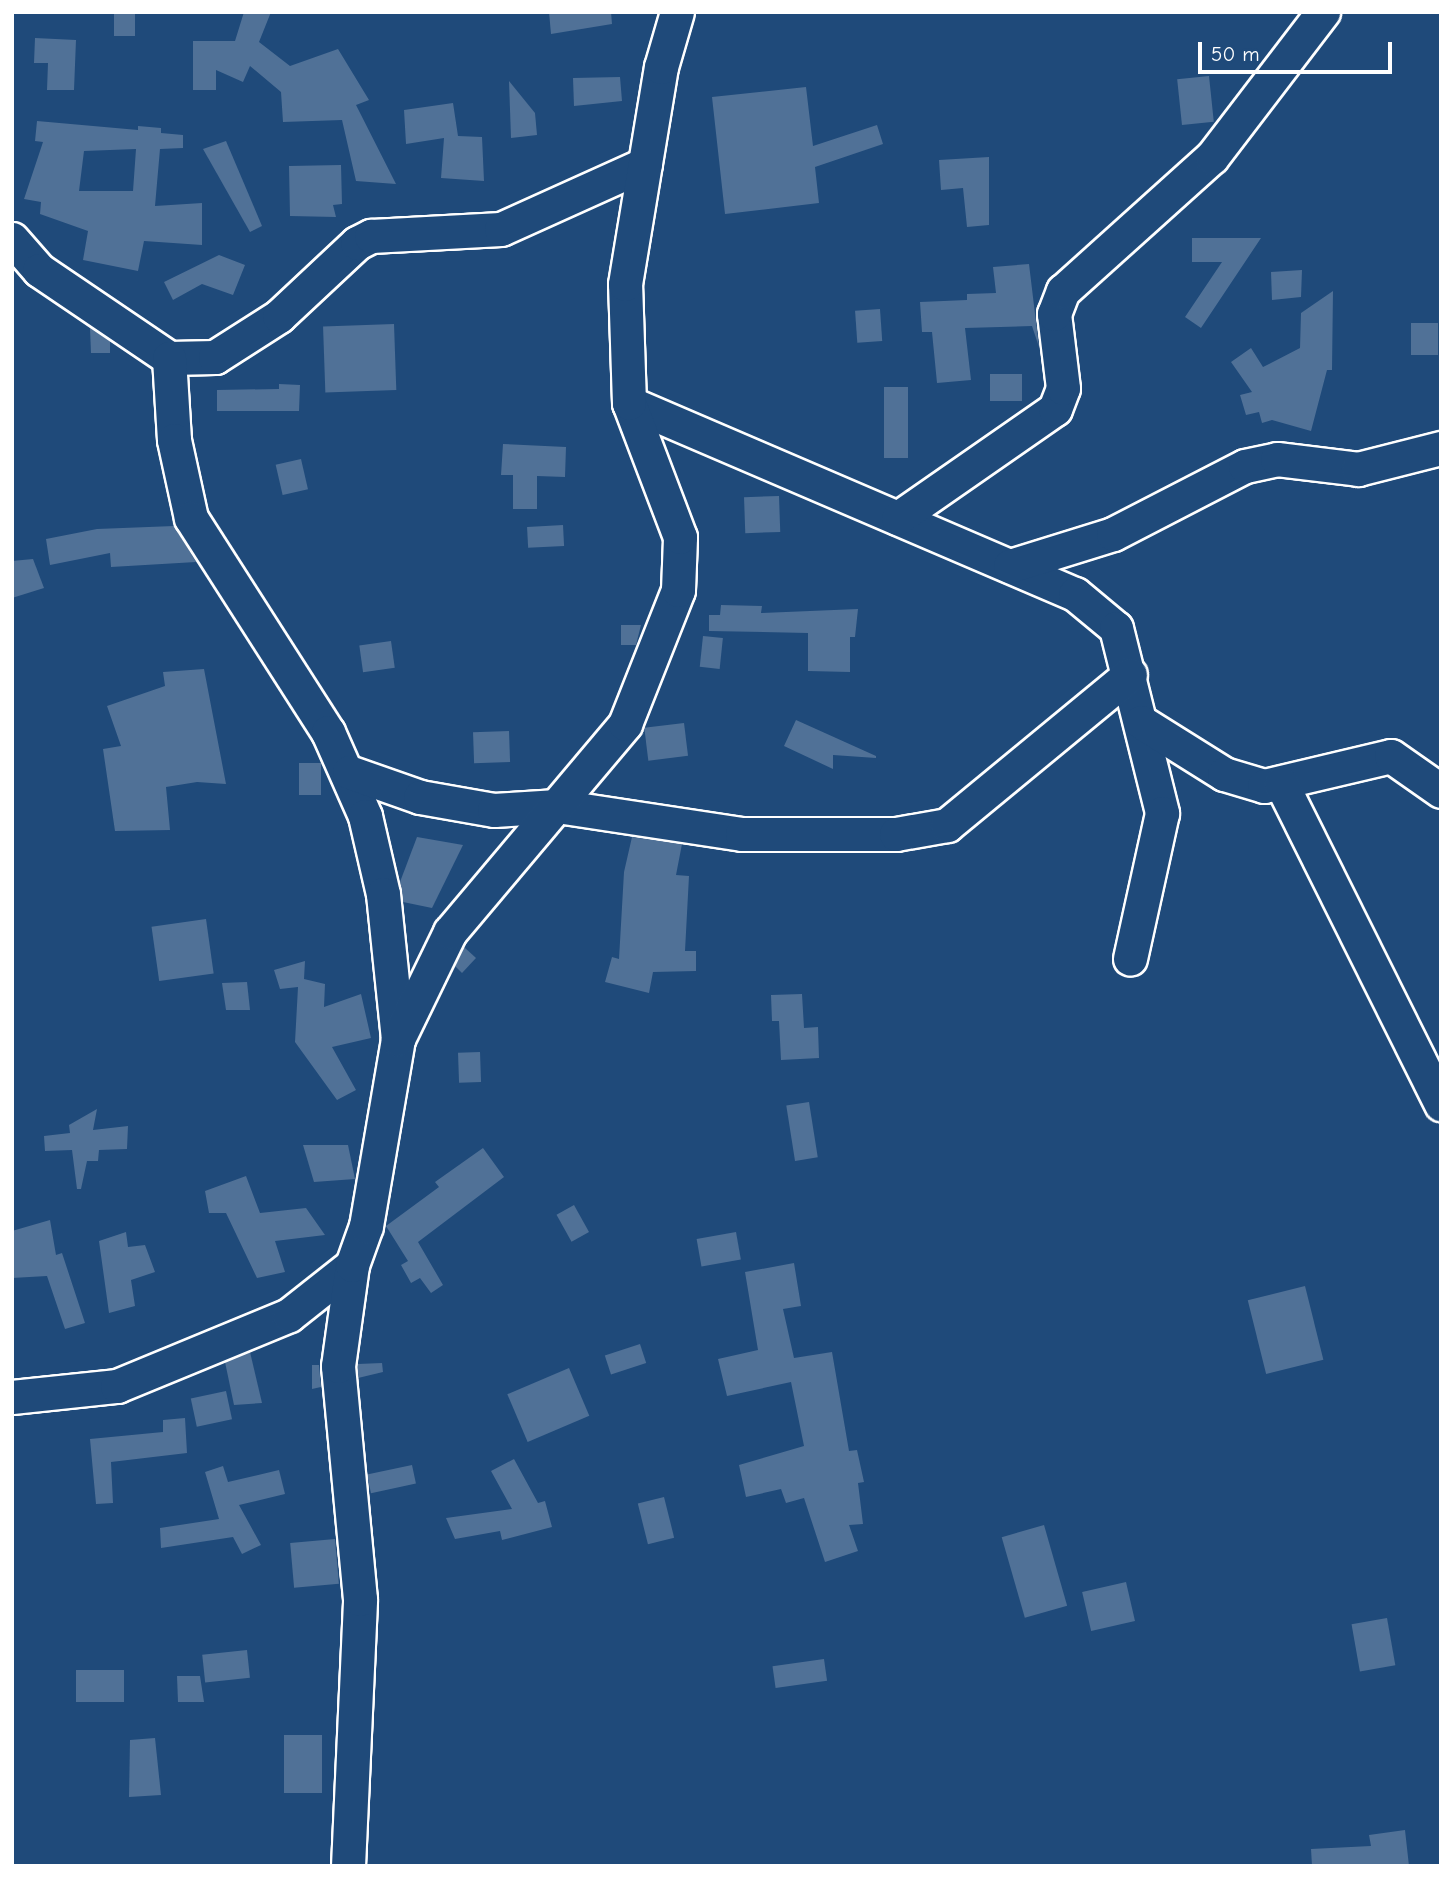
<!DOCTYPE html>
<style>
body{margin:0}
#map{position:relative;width:1453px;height:1878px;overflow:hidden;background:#1f4a7a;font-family:"Comic Neue",sans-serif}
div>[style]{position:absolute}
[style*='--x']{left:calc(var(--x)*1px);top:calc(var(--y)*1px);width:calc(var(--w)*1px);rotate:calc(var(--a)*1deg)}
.building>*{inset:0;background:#507197;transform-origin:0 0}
.roads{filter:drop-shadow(2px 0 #fff) drop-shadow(-2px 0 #fff) drop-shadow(0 2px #fff) drop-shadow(0 -2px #fff)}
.minor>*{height:33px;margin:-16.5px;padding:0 16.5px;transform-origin:16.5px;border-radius:16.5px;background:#1f4a7a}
span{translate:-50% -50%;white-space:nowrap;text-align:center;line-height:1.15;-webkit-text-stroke:5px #1f4a7a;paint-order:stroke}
.frame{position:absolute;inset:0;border:14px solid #fff;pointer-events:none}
.scale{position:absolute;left:1198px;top:42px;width:194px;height:32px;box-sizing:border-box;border:4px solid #fff;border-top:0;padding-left:9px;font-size:21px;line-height:24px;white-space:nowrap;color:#fff;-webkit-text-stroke:5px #1f4a7a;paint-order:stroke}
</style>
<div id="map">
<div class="building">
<div style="left:114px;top:12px;width:21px;height:24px"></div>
<div style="clip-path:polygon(244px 12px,271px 12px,259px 42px,290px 66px,338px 49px,369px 100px,356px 105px,396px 184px,356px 181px,342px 120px,283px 122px,281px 92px,250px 66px,243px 82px,216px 70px,216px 90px,193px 90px,193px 41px,235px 41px)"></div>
<div style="clip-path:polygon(549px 12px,611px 12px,612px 24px,551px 34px)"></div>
<div style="clip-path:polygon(35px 38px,76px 40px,74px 90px,47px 90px,48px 63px,34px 63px)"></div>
<div style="left:1209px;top:76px;width:46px;height:32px;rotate:84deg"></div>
<div style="clip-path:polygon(620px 77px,622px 101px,574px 106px,573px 78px)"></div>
<div style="clip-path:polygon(509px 81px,535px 113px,537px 135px,511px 138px)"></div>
<div style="clip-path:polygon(806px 87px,813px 146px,877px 125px,883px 144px,815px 167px,819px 203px,725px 214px,712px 97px)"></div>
<div style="clip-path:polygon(453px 103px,458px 136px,482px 137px,484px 181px,441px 178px,444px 138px,406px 144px,404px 110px)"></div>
<div style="clip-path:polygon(evenodd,37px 121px,138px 130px,138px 126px,161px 128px,161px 133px,183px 135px,183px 148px,160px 149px,155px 206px,202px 203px,202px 245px,144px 241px,138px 271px,83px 260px,88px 231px,40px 214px,41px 202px,24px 199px,43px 142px,35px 141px,37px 121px,136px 149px,133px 191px,79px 191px,84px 151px,136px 149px)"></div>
<div style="clip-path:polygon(226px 141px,262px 226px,250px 232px,203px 149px)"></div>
<div style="clip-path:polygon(989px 157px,989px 225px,967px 227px,963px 188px,941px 190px,939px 160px)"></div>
<div style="clip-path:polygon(341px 165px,342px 204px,333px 205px,336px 217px,290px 216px,289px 166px)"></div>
<div style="clip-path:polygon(1192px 238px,1261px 238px,1201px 328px,1185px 317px,1222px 262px,1192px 262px)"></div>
<div style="clip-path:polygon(219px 255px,245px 265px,233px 295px,202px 284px,173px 300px,164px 282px)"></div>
<div style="clip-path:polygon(1029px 264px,1039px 347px,1032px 326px,965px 328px,971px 380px,937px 383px,932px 332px,922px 332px,920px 302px,967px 300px,967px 294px,996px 293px,993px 267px)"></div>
<div style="clip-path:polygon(1302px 270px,1301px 297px,1272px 300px,1271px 272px)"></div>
<div style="clip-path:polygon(1333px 291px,1332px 370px,1327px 370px,1311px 431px,1272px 420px,1262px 423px,1259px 412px,1246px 415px,1240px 395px,1252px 392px,1231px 362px,1251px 348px,1263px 367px,1300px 348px,1301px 313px)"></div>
<div style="left:880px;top:309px;width:32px;height:25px;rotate:86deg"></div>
<div style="left:1438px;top:323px;width:32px;height:27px;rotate:90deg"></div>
<div style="left:394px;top:324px;width:66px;height:71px;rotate:88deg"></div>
<div style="clip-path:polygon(90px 328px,110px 341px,110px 353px,91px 353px)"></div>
<div style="left:990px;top:374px;width:32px;height:27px"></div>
<div style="clip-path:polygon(279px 384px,300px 385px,299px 411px,217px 411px,217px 390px,279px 389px)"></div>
<div style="left:884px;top:387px;width:24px;height:71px"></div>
<div style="clip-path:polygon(503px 444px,566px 447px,565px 477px,537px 476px,537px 509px,513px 509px,513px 475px,501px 475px)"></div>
<div style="left:301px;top:459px;width:31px;height:26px;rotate:77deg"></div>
<div style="left:779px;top:496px;width:36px;height:35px;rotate:88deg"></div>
<div style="left:563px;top:525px;width:21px;height:36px;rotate:87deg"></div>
<div style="clip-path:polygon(174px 526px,196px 562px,111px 567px,110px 553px,50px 565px,46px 539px,97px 529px)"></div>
<div style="clip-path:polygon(33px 559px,44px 588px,12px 598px,12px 561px)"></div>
<div style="clip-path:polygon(721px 605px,762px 606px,761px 613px,858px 609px,855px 637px,850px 637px,850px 672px,808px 671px,808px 633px,709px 631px,709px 615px,720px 615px)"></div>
<div style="clip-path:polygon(621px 625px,641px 625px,636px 645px,621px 645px)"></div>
<div style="left:703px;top:636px;width:20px;height:31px;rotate:6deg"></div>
<div style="left:391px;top:641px;width:27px;height:32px;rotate:82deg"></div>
<div style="clip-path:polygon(204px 669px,226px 784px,197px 782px,166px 787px,170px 830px,115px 831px,103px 749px,121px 746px,107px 706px,165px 686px,163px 672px)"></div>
<div style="clip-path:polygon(796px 720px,876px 756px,876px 758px,833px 755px,833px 769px,784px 746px)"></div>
<div style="left:684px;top:723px;width:33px;height:40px;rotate:83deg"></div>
<div style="left:509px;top:731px;width:31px;height:36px;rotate:88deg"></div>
<div style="left:299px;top:763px;width:22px;height:32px"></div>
<div style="clip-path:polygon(417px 837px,463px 845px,432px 908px,403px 902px,400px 882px)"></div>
<div style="clip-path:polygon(632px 837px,682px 844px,676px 875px,689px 876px,685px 951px,696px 951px,696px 971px,653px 972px,649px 993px,605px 982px,612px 957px,619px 959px,624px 872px)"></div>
<div style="left:206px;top:919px;width:55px;height:55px;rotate:82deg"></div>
<div style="clip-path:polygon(464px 947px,476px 958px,462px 973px,455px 966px)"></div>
<div style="clip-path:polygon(305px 961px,304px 979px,325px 984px,324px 1007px,361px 994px,371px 1038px,332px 1047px,356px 1090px,337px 1100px,295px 1042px,298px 987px,280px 989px,274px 970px)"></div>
<div style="clip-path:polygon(247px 982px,250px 1010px,226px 1010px,222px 983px)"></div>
<div style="clip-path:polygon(802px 994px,804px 1028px,818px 1027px,819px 1058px,781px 1060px,779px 1021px,772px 1021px,771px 995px)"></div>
<div style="left:480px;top:1052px;width:30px;height:22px;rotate:88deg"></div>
<div style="left:809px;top:1102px;width:56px;height:23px;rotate:81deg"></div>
<div style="clip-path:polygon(97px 1109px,93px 1130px,128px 1126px,127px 1149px,99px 1150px,98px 1161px,87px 1161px,81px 1189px,77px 1189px,72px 1150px,45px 1151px,44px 1136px,70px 1133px,69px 1125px)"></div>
<div style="clip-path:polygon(303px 1145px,348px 1145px,355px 1179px,314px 1182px)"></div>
<div style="clip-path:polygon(483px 1148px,504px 1177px,418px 1242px,443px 1285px,431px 1293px,420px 1278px,411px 1283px,401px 1265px,408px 1261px,386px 1226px,439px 1187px,435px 1182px)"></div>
<div style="clip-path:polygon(246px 1176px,260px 1213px,306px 1208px,325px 1235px,275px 1241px,285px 1272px,257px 1278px,226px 1213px,209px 1213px,205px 1191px)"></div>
<div style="left:574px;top:1205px;width:31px;height:20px;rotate:61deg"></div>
<div style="clip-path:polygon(50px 1220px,56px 1255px,62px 1253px,85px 1323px,65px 1329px,47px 1276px,12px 1278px,12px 1231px)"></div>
<div style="clip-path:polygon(126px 1232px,128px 1247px,145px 1245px,155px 1272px,131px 1280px,135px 1306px,109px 1313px,99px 1241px)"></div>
<div style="left:736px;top:1232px;width:28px;height:40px;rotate:80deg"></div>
<div style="clip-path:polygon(794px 1263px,801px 1306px,783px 1309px,794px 1358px,832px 1352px,849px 1451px,857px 1450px,864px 1482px,858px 1483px,863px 1524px,849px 1525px,858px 1551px,825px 1562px,804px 1498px,786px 1503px,781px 1489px,746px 1497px,739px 1465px,804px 1446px,791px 1382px,727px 1396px,718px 1359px,758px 1350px,745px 1272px)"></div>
<div style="left:1305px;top:1286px;width:76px;height:59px;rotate:76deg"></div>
<div style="left:640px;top:1344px;width:20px;height:37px;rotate:72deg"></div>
<div style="clip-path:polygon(250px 1352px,262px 1403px,234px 1405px,225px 1362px)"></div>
<div style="clip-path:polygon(382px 1363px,383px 1372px,358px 1378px,358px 1364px)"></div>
<div style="clip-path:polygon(312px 1365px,319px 1365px,321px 1387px,312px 1389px)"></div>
<div style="left:569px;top:1368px;width:52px;height:67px;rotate:67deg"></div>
<div style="left:226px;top:1391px;width:29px;height:36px;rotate:78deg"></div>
<div style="clip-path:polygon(185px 1418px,187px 1453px,111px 1462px,113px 1503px,96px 1504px,90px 1439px,163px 1432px,163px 1420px)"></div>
<div style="clip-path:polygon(514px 1459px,538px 1503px,545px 1501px,552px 1527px,502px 1540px,500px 1531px,455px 1539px,446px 1518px,512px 1509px,491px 1471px)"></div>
<div style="left:412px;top:1465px;width:19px;height:46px;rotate:78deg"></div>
<div style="clip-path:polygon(223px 1466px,228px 1482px,279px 1470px,285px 1494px,239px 1505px,261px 1545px,242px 1554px,233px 1537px,161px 1548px,160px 1528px,219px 1519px,205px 1472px)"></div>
<div style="left:664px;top:1497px;width:42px;height:27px;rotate:76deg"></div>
<div style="left:1044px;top:1525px;width:84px;height:44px;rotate:74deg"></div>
<div style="left:335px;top:1539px;width:45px;height:45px;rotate:85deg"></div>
<div style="left:1126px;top:1582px;width:40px;height:45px;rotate:77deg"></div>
<div style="left:1387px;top:1618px;width:48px;height:36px;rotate:80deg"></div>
<div style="left:247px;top:1650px;width:28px;height:45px;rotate:84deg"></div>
<div style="left:824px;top:1659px;width:22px;height:52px;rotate:82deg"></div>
<div style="left:76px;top:1670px;width:48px;height:32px"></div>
<div style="clip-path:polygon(177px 1676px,200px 1676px,204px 1702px,178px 1702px)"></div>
<div style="left:284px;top:1735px;width:38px;height:58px"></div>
<div style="clip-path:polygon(155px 1738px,161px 1795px,129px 1797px,130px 1740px)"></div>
<div style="clip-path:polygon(1405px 1830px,1409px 1866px,1312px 1866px,1311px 1849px,1371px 1846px,1369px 1835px)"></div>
</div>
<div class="roads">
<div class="minor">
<div style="--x:12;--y:239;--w:41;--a:48.9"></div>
<div style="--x:39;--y:270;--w:157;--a:34.1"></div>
<div style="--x:169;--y:358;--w:46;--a:-1.2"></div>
<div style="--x:215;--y:357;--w:76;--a:-32.6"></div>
<div style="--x:279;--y:316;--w:107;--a:-43.1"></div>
<div style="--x:357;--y:243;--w:16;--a:-27"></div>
<div style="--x:371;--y:236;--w:130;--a:-3.1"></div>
<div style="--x:501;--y:229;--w:158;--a:-24.3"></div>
<div style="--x:169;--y:358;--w:82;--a:86.5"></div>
<div style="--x:174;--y:440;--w:80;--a:77.7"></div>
<div style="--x:191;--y:518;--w:254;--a:57.4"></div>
<div style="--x:328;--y:732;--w:92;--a:66.2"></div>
<div style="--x:365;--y:816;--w:80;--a:77"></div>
<div style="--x:383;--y:894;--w:146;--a:84.1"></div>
<div style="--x:629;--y:403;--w:485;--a:23.2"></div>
<div style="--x:1075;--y:594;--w:53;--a:39.7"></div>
<div style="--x:1116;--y:628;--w:191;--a:76"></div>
<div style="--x:1162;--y:813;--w:149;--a:102.4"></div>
<div style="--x:898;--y:518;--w:191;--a:-34.8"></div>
<div style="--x:1055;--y:409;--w:22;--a:-69"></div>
<div style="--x:1063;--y:388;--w:75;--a:-96.9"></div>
<div style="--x:1054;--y:314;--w:25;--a:-69"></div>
<div style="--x:1063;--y:291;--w:200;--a:-42"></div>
<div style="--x:1212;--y:157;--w:183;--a:-52.6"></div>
<div style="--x:1010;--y:566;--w:108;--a:-17.3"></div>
<div style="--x:1113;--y:534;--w:148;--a:-27.3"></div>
<div style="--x:1245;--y:466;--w:33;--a:-12"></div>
<div style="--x:1277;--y:459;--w:82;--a:7"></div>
<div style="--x:1358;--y:469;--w:86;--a:-14.2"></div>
<div style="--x:1141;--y:722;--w:98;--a:32.1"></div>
<div style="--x:1224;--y:774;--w:42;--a:16.7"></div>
<div style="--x:1264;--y:786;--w:130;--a:-13.3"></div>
<div style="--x:1391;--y:756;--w:61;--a:35"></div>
<div style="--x:349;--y:772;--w:75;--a:19.4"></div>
<div style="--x:420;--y:797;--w:75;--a:10"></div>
<div style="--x:494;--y:810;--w:63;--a:-3.6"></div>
<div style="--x:557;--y:806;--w:187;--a:8.6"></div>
<div style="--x:742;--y:834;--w:154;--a:0"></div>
<div style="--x:896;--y:834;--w:52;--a:-10"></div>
<div style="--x:947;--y:825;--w:237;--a:-39.5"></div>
<div style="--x:1281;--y:783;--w:359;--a:63.5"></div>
<div style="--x:12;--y:1397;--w:106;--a:-6"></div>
<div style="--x:117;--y:1386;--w:186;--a:-22.4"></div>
<div style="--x:289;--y:1315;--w:80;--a:-38.4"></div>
<div style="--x:348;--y:1866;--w:267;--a:-87.4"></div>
<div style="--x:360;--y:1599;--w:234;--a:-95.4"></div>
<div style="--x:338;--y:1366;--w:102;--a:-82.1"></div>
<div style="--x:352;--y:1265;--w:41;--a:-70.3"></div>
<div style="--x:366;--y:1226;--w:190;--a:-80.3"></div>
<div style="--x:398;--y:1039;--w:119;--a:-64.1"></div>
<div style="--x:450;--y:932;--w:272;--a:-49.9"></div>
<div style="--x:625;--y:724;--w:144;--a:-68.4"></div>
<div style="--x:678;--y:590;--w:53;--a:-87.8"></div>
<div style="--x:680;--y:537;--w:143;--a:-110.8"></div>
<div style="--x:629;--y:403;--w:119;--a:-91.9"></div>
<div style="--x:625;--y:284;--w:220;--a:-80.6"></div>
<div style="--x:661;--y:67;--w:57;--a:-73.8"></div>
</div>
</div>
<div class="frame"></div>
<div class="scale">50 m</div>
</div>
